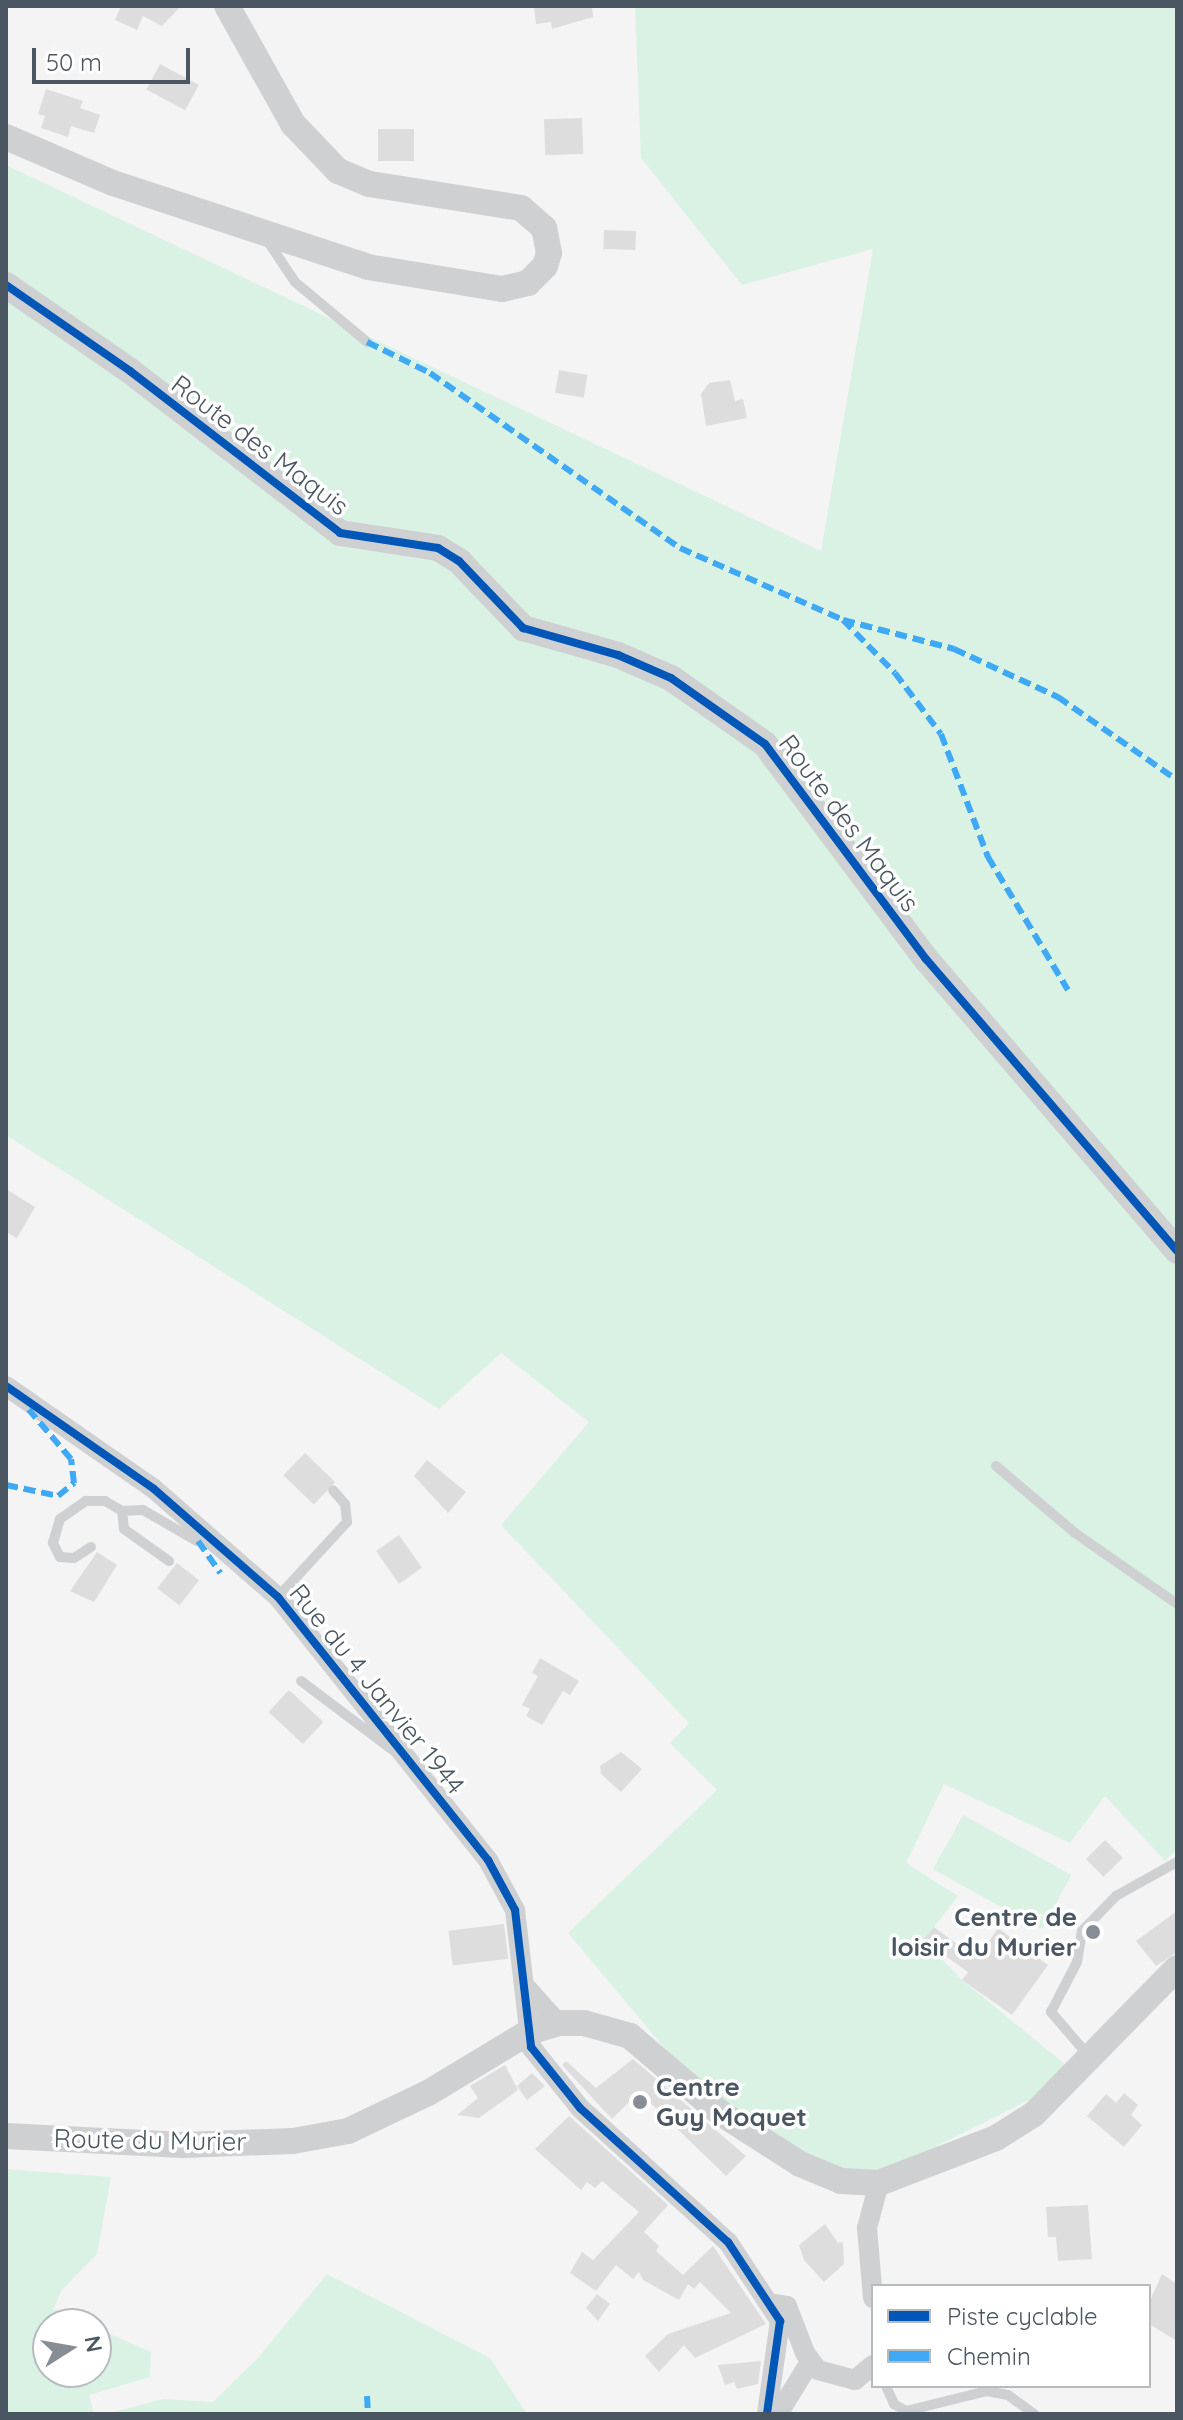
<!DOCTYPE html>
<style>
body{margin:0}
#map{position:relative;width:1183px;height:2420px;overflow:hidden;background:#f4f4f4;font-family:Quicksand,sans-serif}
div>[style]{position:absolute}
[style*='--x']{left:calc(var(--x)*1px);top:calc(var(--y)*1px);width:calc(var(--w)*1px);rotate:calc(var(--a)*1deg)}
.green>*{inset:0;background:#d9f2e3;transform-origin:0 0}
.building>*{inset:0;background:#ddddde;transform-origin:0 0}
.service>*{height:10px;margin:-5px;padding:0 5px;transform-origin:5px;border-radius:5px;background:#ced0d2}
.minor>*{height:20px;margin:-10px;padding:0 10px;transform-origin:10px;border-radius:10px;background:#ced0d2}
.tertiary>*{height:26px;margin:-13px;padding:0 13px;transform-origin:13px;border-radius:13px;background:#ced0d2}
.quiet>*{height:6px;margin-top:-3px;transform-origin:0;background:repeating-linear-gradient(90deg,#3fa9f5 0 12px,transparent 0 18px)}
.cycleway>*{height:8px;margin:-4px;padding:0 4px;transform-origin:4px;border-radius:4px;background:#0057b8}
.dots>*{width:22px;height:22px;translate:-50% -50%;box-sizing:border-box;border:4px solid #fff;border-radius:50%}
span{translate:-50% -50%;white-space:nowrap;text-align:center;line-height:1.15;-webkit-text-stroke:7px #fff;paint-order:stroke}
.street-label{font-size:26px;color:#4a5661}
.poi-label{font-size:26px;color:#4a5661;font-weight:700}
.right{translate:-100% -50%;text-align:right}
.left{translate:0 -50%;text-align:left}
.frame{position:absolute;inset:0;border:8px solid #4a5661;pointer-events:none}
.legend{position:absolute;left:871px;top:2284px;width:280px;height:104px;box-sizing:border-box;background:#fff;border:2px solid #b7bbc0;margin:0;padding:10px 14px;list-style:none;font-size:24px;color:#4a5661}
.legend li{display:flex;align-items:center;gap:16px;height:40px}
.legend b{width:40px;border:2px solid #b7bbc0}
.north{position:absolute;left:32px;top:2308px;width:80px;height:80px;box-sizing:border-box;background:#fff;border:2px solid #b7bbc0;border-radius:50%;rotate:79deg;font-size:22px;font-weight:700;line-height:32px;text-align:center;color:#4a5661}
.north::after{content:'';display:block;margin:auto;width:28px;height:36px;background:#868d94;clip-path:polygon(50% 0,100% 100%,50% 72%,0 100%)}
.scale{position:absolute;left:32px;top:48px;width:158px;height:36px;box-sizing:border-box;border:4px solid #4a5661;border-top:0;padding-left:10px;font-size:24px;line-height:28px;white-space:nowrap;color:#4a5661;-webkit-text-stroke:6px #fff;paint-order:stroke}
</style>
<div id="map">
<div class="green">
<div style="clip-path:polygon(635px 6px,1177px 6px,1177px 1849px,1165px 1861px,1105px 1796px,1070px 1843px,944px 1784px,906px 1863px,958px 1896px,924px 1940px,962px 1980px,1066px 2065px,1039px 2095px,887px 2171px,837px 2171px,760px 2128px,683px 2070px,568px 1933px,717px 1790px,670px 1743px,689px 1723px,501px 1525px,589px 1422px,501px 1353px,439px 1409px,6px 1135px,6px 165px,821px 551px,873px 249px,742px 285px,641px 158px)"></div>
<div style="left:963px;top:1815px;width:124px;height:62px;rotate:29deg"></div>
<div style="clip-path:polygon(6px 2169px,111px 2177px,97px 2254px,62px 2290px,53px 2309px,86px 2324px,48px 2324px,48px 2372px,96px 2372px,96px 2328px,151px 2352px,150px 2377px,89px 2395px,94px 2414px,6px 2414px)"></div>
<div style="clip-path:polygon(327px 2274px,490px 2358px,527px 2414px,106px 2414px,163px 2399px,213px 2402px,258px 2358px)"></div>
</div>
<div class="building">
<div style="clip-path:polygon(121px 6px,181px 6px,162px 26px,143px 16px,137px 30px,115px 20px)"></div>
<div style="clip-path:polygon(534px 6px,592px 6px,593px 17px,552px 29px,551px 22px,536px 24px)"></div>
<div style="left:160px;top:64px;width:44px;height:29px;rotate:28deg"></div>
<div style="clip-path:polygon(46px 89px,83px 101px,80px 108px,100px 115px,94px 133px,71px 126px,68px 137px,41px 128px,45px 116px,38px 114px)"></div>
<div style="left:582px;top:118px;width:36px;height:38px;rotate:88deg"></div>
<div style="left:414px;top:129px;width:32px;height:36px;rotate:90deg"></div>
<div style="left:604px;top:230px;width:32px;height:19px;rotate:2deg"></div>
<div style="left:559px;top:370px;width:29px;height:23px;rotate:10deg"></div>
<div style="clip-path:polygon(730px 380px,735px 401px,743px 399px,747px 418px,706px 426px,701px 394px,709px 383px)"></div>
<div style="clip-path:polygon(6px 1189px,35px 1207px,17px 1238px,6px 1232px)"></div>
<div style="left:305px;top:1453px;width:42px;height:31px;rotate:44deg"></div>
<div style="clip-path:polygon(427px 1460px,466px 1492px,448px 1513px,414px 1476px)"></div>
<div style="left:399px;top:1535px;width:40px;height:28px;rotate:55deg"></div>
<div style="clip-path:polygon(97px 1552px,117px 1565px,94px 1602px,70px 1591px)"></div>
<div style="left:177px;top:1563px;width:28px;height:32px;rotate:38deg"></div>
<div style="clip-path:polygon(540px 1658px,579px 1681px,570px 1695px,563px 1691px,542px 1725px,526px 1716px,530px 1709px,522px 1705px,538px 1676px,532px 1673px)"></div>
<div style="left:289px;top:1690px;width:47px;height:30px;rotate:43deg"></div>
<div style="clip-path:polygon(621px 1752px,642px 1769px,621px 1792px,601px 1774px,600px 1766px)"></div>
<div style="left:1105px;top:1840px;width:25px;height:27px;rotate:45deg"></div>
<div style="clip-path:polygon(1177px 1911px,1177px 1952px,1156px 1966px,1136px 1941px)"></div>
<div style="left:504px;top:1924px;width:35px;height:56px;rotate:83deg"></div>
<div style="clip-path:polygon(934px 1927px,977px 1959px,998px 1928px,1048px 1965px,1012px 2015px,962px 1980px,968px 1972px,923px 1940px)"></div>
<div style="clip-path:polygon(633px 2059px,746px 2156px,726px 2176px,639px 2092px,612px 2119px,562px 2065px,566px 2061px,596px 2088px)"></div>
<div style="clip-path:polygon(505px 2065px,518px 2090px,479px 2118px,457px 2115px,478px 2098px,470px 2086px)"></div>
<div style="clip-path:polygon(532px 2073px,545px 2086px,527px 2100px,517px 2086px)"></div>
<div style="clip-path:polygon(1124px 2093px,1138px 2105px,1131px 2115px,1142px 2125px,1124px 2147px,1087px 2116px,1106px 2094px,1116px 2103px)"></div>
<div style="clip-path:polygon(569px 2116px,668px 2205px,644px 2232px,659px 2246px,656px 2251px,683px 2275px,713px 2246px,766px 2324px,695px 2358px,684px 2345px,659px 2372px,645px 2356px,668px 2334px,731px 2313px,700px 2282px,694px 2289px,688px 2284px,679px 2300px,643px 2280px,639px 2272px,633px 2279px,616px 2265px,596px 2291px,570px 2273px,582px 2252px,593px 2260px,639px 2212px,602px 2181px,595px 2188px,587px 2182px,581px 2190px,535px 2149px)"></div>
<div style="clip-path:polygon(1088px 2205px,1092px 2259px,1058px 2261px,1056px 2237px,1048px 2237px,1046px 2207px)"></div>
<div style="clip-path:polygon(825px 2224px,838px 2243px,843px 2242px,844px 2264px,824px 2282px,804px 2260px,799px 2245px)"></div>
<div style="clip-path:polygon(1162px 2274px,1177px 2284px,1177px 2341px,1149px 2324px,1149px 2303px)"></div>
<div style="clip-path:polygon(597px 2294px,610px 2304px,598px 2321px,586px 2308px)"></div>
<div style="clip-path:polygon(761px 2361px,758px 2384px,737px 2389px,734px 2382px,725px 2385px,718px 2365px)"></div>
</div>
<div class="service">
<div style="--x:267;--y:240;--w:50;--a:56.3"></div>
<div style="--x:295;--y:282;--w:94;--a:39.8"></div>
<div style="--x:996;--y:1466;--w:104;--a:40.3"></div>
<div style="--x:1075;--y:1533;--w:124;--a:34.8"></div>
<div style="--x:91;--y:1547;--w:20;--a:147"></div>
<div style="--x:74;--y:1558;--w:14;--a:-176"></div>
<div style="--x:60;--y:1557;--w:16;--a:-117"></div>
<div style="--x:53;--y:1543;--w:25;--a:-74"></div>
<div style="--x:60;--y:1519;--w:32;--a:-35"></div>
<div style="--x:86;--y:1501;--w:19;--a:0"></div>
<div style="--x:105;--y:1501;--w:20;--a:30"></div>
<div style="--x:169;--y:1561;--w:55;--a:-144.6"></div>
<div style="--x:124;--y:1529;--w:18;--a:-96"></div>
<div style="--x:122;--y:1511;--w:21;--a:-3"></div>
<div style="--x:143;--y:1510;--w:62;--a:29.9"></div>
<div style="--x:197;--y:1541;--w:11;--a:-38"></div>
<div style="--x:278;--y:1597;--w:102;--a:-47.4"></div>
<div style="--x:347;--y:1522;--w:18;--a:-96"></div>
<div style="--x:345;--y:1504;--w:18;--a:-131"></div>
<div style="--x:301;--y:1681;--w:121;--a:37"></div>
<div style="--x:1088;--y:2055;--w:57;--a:-130.7"></div>
<div style="--x:1051;--y:2012;--w:56;--a:-62.5"></div>
<div style="--x:1077;--y:1962;--w:31;--a:-81"></div>
<div style="--x:1082;--y:1931;--w:49;--a:-45.8"></div>
<div style="--x:1116;--y:1896;--w:70;--a:-29.1"></div>
<div style="--x:886;--y:2386;--w:20;--a:66"></div>
<div style="--x:894;--y:2404;--w:14;--a:30"></div>
<div style="--x:906;--y:2411;--w:83;--a:-13.9"></div>
<div style="--x:987;--y:2391;--w:21;--a:11"></div>
<div style="--x:1008;--y:2395;--w:32;--a:36"></div>
</div>
<div class="minor">
<div style="--x:6;--y:1386;--w:180;--a:34.8"></div>
<div style="--x:154;--y:1489;--w:164;--a:41.1"></div>
<div style="--x:278;--y:1597;--w:337;--a:51.4"></div>
<div style="--x:488;--y:1860;--w:57;--a:61.6"></div>
<div style="--x:515;--y:1910;--w:138;--a:83.3"></div>
<div style="--x:531;--y:2047;--w:78;--a:51.2"></div>
<div style="--x:580;--y:2108;--w:200;--a:42.2"></div>
<div style="--x:728;--y:2242;--w:95;--a:56.6"></div>
<div style="--x:780;--y:2321;--w:94;--a:98"></div>
<div style="--x:524;--y:1985;--w:51;--a:48.2"></div>
<div style="--x:873;--y:2298;--w:70;--a:-94.9"></div>
<div style="--x:867;--y:2228;--w:47;--a:-75.1"></div>
<div style="--x:776;--y:2304;--w:11;--a:10"></div>
<div style="--x:787;--y:2306;--w:50;--a:69"></div>
<div style="--x:805;--y:2353;--w:21;--a:53"></div>
<div style="--x:818;--y:2370;--w:38;--a:15"></div>
<div style="--x:855;--y:2380;--w:23;--a:-40"></div>
<div style="--x:778;--y:2414;--w:61;--a:-58.4"></div>
</div>
<div class="tertiary">
<div style="--x:6;--y:137;--w:116;--a:23.3"></div>
<div style="--x:113;--y:183;--w:268;--a:18.2"></div>
<div style="--x:368;--y:267;--w:136;--a:9.3"></div>
<div style="--x:502;--y:289;--w:27;--a:-13"></div>
<div style="--x:528;--y:283;--w:24;--a:-45"></div>
<div style="--x:545;--y:266;--w:14;--a:-73"></div>
<div style="--x:549;--y:253;--w:25;--a:-101"></div>
<div style="--x:544;--y:228;--w:30;--a:-139"></div>
<div style="--x:521;--y:208;--w:154;--a:-171"></div>
<div style="--x:369;--y:184;--w:34;--a:-157"></div>
<div style="--x:338;--y:171;--w:65;--a:-133.8"></div>
<div style="--x:293;--y:124;--w:135;--a:-119.2"></div>
<div style="--x:6;--y:285;--w:151;--a:34.7"></div>
<div style="--x:130;--y:371;--w:265;--a:37.6"></div>
<div style="--x:340;--y:533;--w:99;--a:8.7"></div>
<div style="--x:438;--y:548;--w:25;--a:32"></div>
<div style="--x:459;--y:561;--w:93;--a:46.3"></div>
<div style="--x:523;--y:628;--w:99;--a:15.9"></div>
<div style="--x:618;--y:655;--w:58;--a:23.5"></div>
<div style="--x:671;--y:678;--w:115;--a:35.1"></div>
<div style="--x:765;--y:744;--w:269;--a:53.2"></div>
<div style="--x:926;--y:959;--w:385;--a:49.3"></div>
<div style="--x:6;--y:2136;--w:177;--a:2.9"></div>
<div style="--x:183;--y:2145;--w:110;--a:-2.1"></div>
<div style="--x:293;--y:2141;--w:56;--a:-10.3"></div>
<div style="--x:348;--y:2131;--w:89;--a:-25.4"></div>
<div style="--x:428;--y:2093;--w:118;--a:-31.1"></div>
<div style="--x:529;--y:2032;--w:30;--a:-17"></div>
<div style="--x:558;--y:2023;--w:26;--a:0"></div>
<div style="--x:584;--y:2023;--w:48;--a:15.8"></div>
<div style="--x:630;--y:2036;--w:117;--a:40.5"></div>
<div style="--x:719;--y:2112;--w:96;--a:32.7"></div>
<div style="--x:800;--y:2164;--w:44;--a:22.5"></div>
<div style="--x:841;--y:2181;--w:38;--a:3"></div>
<div style="--x:879;--y:2183;--w:125;--a:-21"></div>
<div style="--x:996;--y:2138;--w:45;--a:-32.3"></div>
<div style="--x:1034;--y:2114;--w:204;--a:-45.6"></div>
</div>
<div class="quiet">
<div style="--x:367;--y:342;--w:70;--a:26.2"></div>
<div style="--x:430;--y:373;--w:305;--a:35"></div>
<div style="--x:680;--y:548;--w:178;--a:23.8"></div>
<div style="--x:843;--y:620;--w:115;--a:14.6"></div>
<div style="--x:954;--y:649;--w:115;--a:24.8"></div>
<div style="--x:1058;--y:697;--w:145;--a:34.9"></div>
<div style="--x:843;--y:620;--w:74;--a:45.5"></div>
<div style="--x:895;--y:673;--w:76;--a:53"></div>
<div style="--x:941;--y:734;--w:132;--a:69.1"></div>
<div style="--x:988;--y:857;--w:155;--a:59"></div>
<div style="--x:6;--y:1485;--w:53;--a:11.9"></div>
<div style="--x:58;--y:1496;--w:21;--a:-39"></div>
<div style="--x:74;--y:1483;--w:24;--a:-97"></div>
<div style="--x:71;--y:1459;--w:65;--a:-130.6"></div>
<div style="--x:198;--y:1541;--w:39;--a:55"></div>
<div style="--x:367;--y:2396;--w:18;--a:87"></div>
</div>
<div class="cycleway">
<div style="--x:6;--y:285;--w:151;--a:34.7"></div>
<div style="--x:130;--y:371;--w:265;--a:37.6"></div>
<div style="--x:340;--y:533;--w:99;--a:8.7"></div>
<div style="--x:438;--y:548;--w:25;--a:32"></div>
<div style="--x:459;--y:561;--w:93;--a:46.3"></div>
<div style="--x:523;--y:628;--w:99;--a:15.9"></div>
<div style="--x:618;--y:655;--w:58;--a:23.5"></div>
<div style="--x:671;--y:678;--w:115;--a:35.1"></div>
<div style="--x:765;--y:744;--w:269;--a:53.2"></div>
<div style="--x:926;--y:959;--w:385;--a:49.3"></div>
<div style="--x:6;--y:1386;--w:180;--a:34.8"></div>
<div style="--x:154;--y:1489;--w:164;--a:41.1"></div>
<div style="--x:278;--y:1597;--w:337;--a:51.4"></div>
<div style="--x:488;--y:1860;--w:57;--a:61.6"></div>
<div style="--x:515;--y:1910;--w:138;--a:83.3"></div>
<div style="--x:531;--y:2047;--w:78;--a:51.2"></div>
<div style="--x:580;--y:2108;--w:200;--a:42.2"></div>
<div style="--x:728;--y:2242;--w:95;--a:56.6"></div>
<div style="--x:780;--y:2321;--w:94;--a:98"></div>
</div>
<div class="dots">
<div style="left:1093px;top:1932px;background:#868d94"></div>
<div style="left:640px;top:2102px;background:#868d94"></div>
</div>
<div class="street-label">
<span style="left:260px;top:445px;rotate:37deg">Route des Maquis</span>
<span style="left:849px;top:823px;rotate:53deg">Route des Maquis</span>
<span style="left:377px;top:1689px;rotate:51deg">Rue du 4 Janvier 1944</span>
<span style="left:150px;top:2140px;rotate:1deg">Route du Murier</span>
</div>
<div class="poi-label">
<span class="right" style="left:1077px;top:1932px">Centre de<br>loisir du Murier</span>
<span class="left" style="left:656px;top:2102px">Centre<br>Guy Moquet</span>
</div>
<div class="frame"></div>
<ul class="legend">
<li><b style="height:10px;background:#0057b8"></b>Piste cyclable</li>
<li><b style="height:10px;background:#3fa9f5"></b>Chemin</li>
</ul>
<div class="north">N</div>
<div class="scale">50 m</div>
</div>
